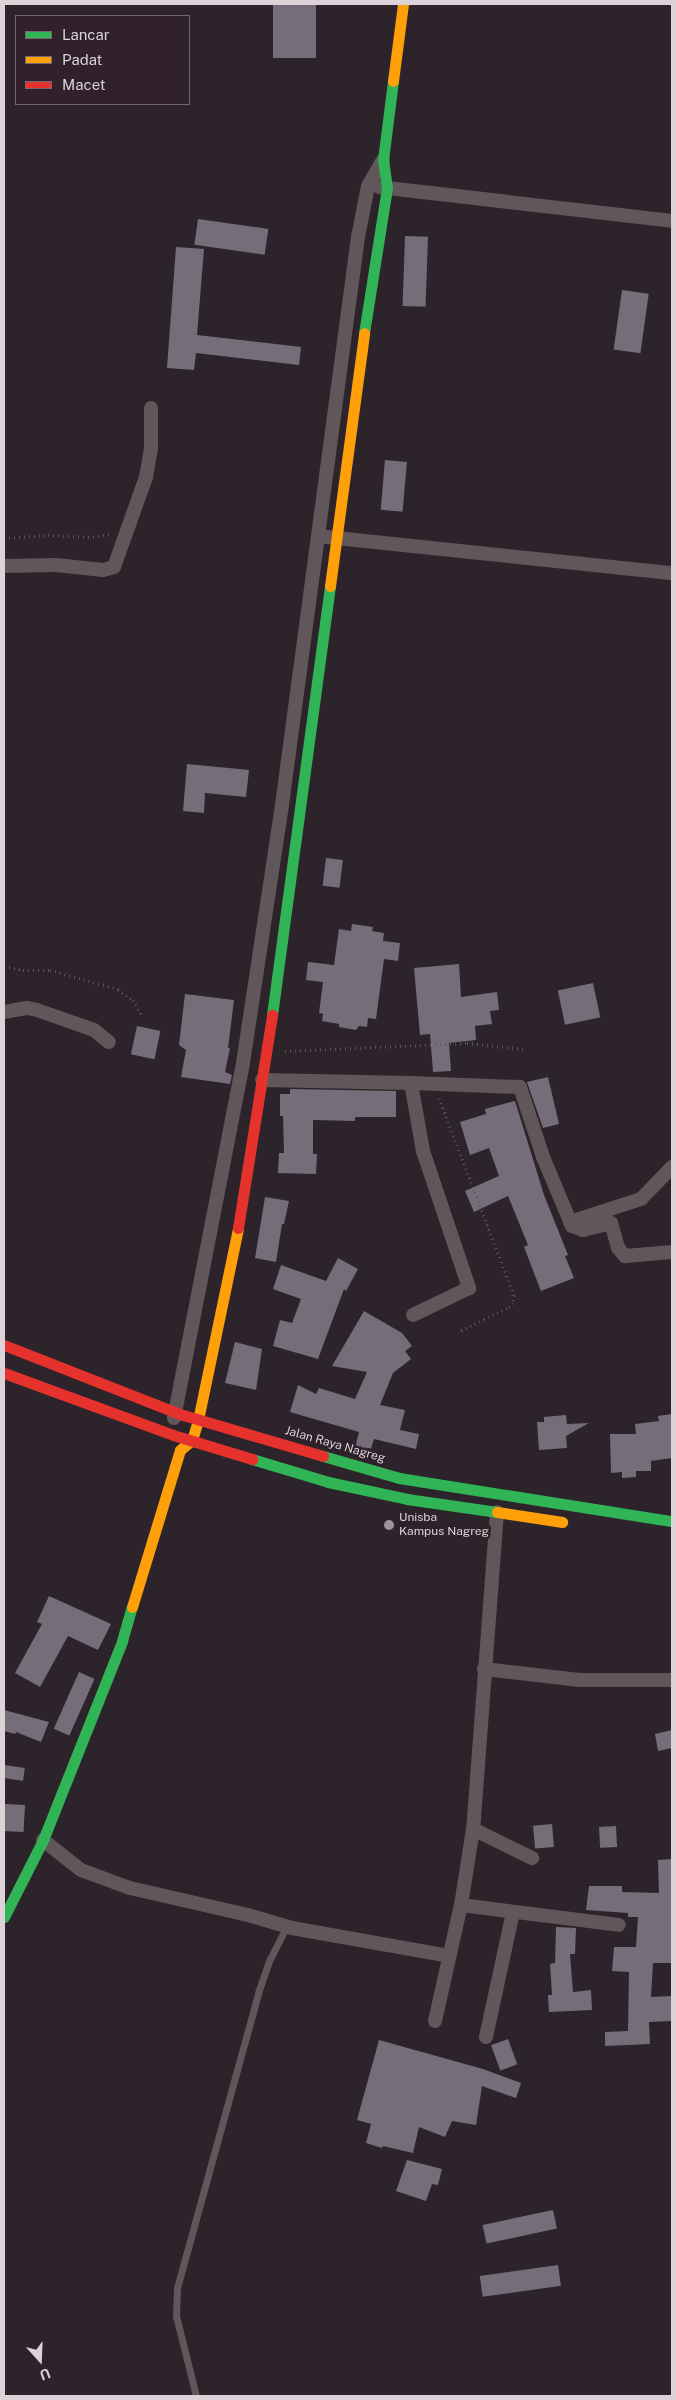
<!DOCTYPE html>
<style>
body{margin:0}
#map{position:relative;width:676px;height:2400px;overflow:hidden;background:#2c242a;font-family:"Public Sans",sans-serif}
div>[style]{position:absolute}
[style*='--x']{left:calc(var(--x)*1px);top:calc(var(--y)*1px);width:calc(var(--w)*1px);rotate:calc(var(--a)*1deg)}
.building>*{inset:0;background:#766d7b;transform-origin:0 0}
.path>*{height:3px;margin-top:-1.5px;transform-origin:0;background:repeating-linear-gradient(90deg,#5c5457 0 1px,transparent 0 5px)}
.lane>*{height:7px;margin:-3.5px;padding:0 3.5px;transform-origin:3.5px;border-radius:3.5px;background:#615659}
.street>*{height:14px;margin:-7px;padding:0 7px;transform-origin:7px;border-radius:7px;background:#615659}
.fast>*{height:11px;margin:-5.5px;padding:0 5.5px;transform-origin:5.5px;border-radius:5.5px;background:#30b455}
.slow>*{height:11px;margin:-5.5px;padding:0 5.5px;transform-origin:5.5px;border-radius:5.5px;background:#ff9f0a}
.jam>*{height:11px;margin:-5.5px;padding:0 5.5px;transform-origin:5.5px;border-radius:5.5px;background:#e5322d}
.dots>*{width:14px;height:14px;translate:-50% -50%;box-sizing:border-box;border:2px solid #30212b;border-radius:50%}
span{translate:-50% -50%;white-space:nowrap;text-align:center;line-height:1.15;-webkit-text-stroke:5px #30212b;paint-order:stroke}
.street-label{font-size:12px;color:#dcd2d8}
.poi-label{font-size:12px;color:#dcd2d8}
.left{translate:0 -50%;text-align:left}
.frame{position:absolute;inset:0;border:5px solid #dcd2d8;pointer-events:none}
.legend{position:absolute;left:15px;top:15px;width:175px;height:90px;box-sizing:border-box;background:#30212b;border:1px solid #756870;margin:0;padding:6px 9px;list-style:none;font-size:15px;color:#dcd2d8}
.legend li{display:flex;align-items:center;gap:10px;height:25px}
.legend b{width:25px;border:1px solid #756870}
.north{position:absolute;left:15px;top:2335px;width:50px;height:50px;-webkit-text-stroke:4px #30212b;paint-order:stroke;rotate:160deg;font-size:14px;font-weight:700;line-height:20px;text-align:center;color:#dcd2d8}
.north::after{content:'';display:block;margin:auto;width:18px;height:22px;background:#dcd2d8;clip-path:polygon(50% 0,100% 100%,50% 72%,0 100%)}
</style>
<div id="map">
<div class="building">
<div style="left:273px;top:4px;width:43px;height:54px"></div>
<div style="left:198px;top:219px;width:71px;height:26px;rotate:8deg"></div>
<div style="left:405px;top:236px;width:23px;height:70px;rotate:2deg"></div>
<div style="clip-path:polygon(176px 247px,204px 249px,197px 335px,301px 347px,299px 365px,196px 353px,194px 370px,167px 368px)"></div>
<div style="left:622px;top:290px;width:27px;height:60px;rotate:8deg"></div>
<div style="left:385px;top:460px;width:22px;height:50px;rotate:5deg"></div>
<div style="clip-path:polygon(187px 764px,249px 770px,246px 797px,205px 793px,204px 813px,183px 811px)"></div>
<div style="left:326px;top:858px;width:17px;height:28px;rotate:7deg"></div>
<div style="clip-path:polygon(352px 924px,373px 927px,372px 931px,384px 933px,383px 941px,400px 943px,398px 961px,384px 959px,376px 1019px,368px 1018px,367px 1027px,359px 1026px,356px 1030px,339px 1027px,339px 1024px,322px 1021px,323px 1014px,319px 1013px,323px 982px,306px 980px,308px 962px,334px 965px,339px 929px,351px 931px)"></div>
<div style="clip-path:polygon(459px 964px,461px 997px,497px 992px,499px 1010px,490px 1011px,492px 1024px,475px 1026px,476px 1040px,449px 1043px,451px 1071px,433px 1072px,430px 1034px,420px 1035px,414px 968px)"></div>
<div style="left:593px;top:983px;width:35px;height:36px;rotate:78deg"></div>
<div style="clip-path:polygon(185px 994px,234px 1000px,228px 1048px,230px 1048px,225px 1072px,232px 1075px,230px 1084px,181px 1077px,186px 1050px,179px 1045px)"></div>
<div style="left:137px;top:1026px;width:24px;height:29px;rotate:12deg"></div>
<div style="clip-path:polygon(548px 1077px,559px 1124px,543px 1128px,527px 1082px)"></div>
<div style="clip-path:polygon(290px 1089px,396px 1091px,396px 1117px,355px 1117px,355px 1121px,313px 1120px,313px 1154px,317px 1154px,316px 1174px,278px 1173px,279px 1153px,284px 1153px,283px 1116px,280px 1116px,280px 1094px,290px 1094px)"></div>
<div style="clip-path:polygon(515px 1101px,544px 1195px,568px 1255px,565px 1256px,574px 1278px,541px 1291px,524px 1247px,528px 1245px,508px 1196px,474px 1212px,465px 1191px,499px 1176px,489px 1148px,470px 1155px,460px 1122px,486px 1114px,485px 1109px)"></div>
<div style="clip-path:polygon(265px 1197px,289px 1201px,284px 1224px,282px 1224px,276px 1262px,255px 1258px)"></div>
<div style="clip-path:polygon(338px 1258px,358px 1269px,346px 1291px,344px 1289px,318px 1359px,273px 1346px,280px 1320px,292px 1323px,301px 1299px,273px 1289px,281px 1265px,326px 1281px)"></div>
<div style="clip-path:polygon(364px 1311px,402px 1333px,412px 1346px,405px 1351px,411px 1359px,393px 1373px,380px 1405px,405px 1410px,400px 1430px,419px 1434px,416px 1449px,374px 1439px,370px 1452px,355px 1447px,359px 1432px,290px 1412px,298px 1385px,316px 1394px,319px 1388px,355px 1399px,367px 1372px,332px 1366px)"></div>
<div style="clip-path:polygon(235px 1342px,262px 1349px,256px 1390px,225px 1383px)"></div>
<div style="clip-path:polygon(672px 1414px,672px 1458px,651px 1461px,651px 1471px,636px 1471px,636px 1477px,622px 1478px,622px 1472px,611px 1473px,610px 1434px,636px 1434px,635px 1424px,659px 1421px,658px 1416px)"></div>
<div style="clip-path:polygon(566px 1415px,567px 1424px,589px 1423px,566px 1436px,567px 1448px,539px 1450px,537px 1422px,544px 1422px,544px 1417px)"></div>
<div style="clip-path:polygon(49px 1596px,111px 1624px,98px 1650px,68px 1636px,40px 1687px,15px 1673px,42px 1624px,37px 1622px)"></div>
<div style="left:79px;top:1672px;width:17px;height:62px;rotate:24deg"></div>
<div style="clip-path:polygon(4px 1710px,49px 1722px,41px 1742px,16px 1732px,15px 1734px,4px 1731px)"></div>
<div style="clip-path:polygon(672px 1730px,672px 1748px,658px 1751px,655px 1734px)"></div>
<div style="left:4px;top:1765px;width:21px;height:13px;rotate:8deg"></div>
<div style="left:4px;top:1804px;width:21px;height:27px;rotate:3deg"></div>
<div style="left:552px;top:1824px;width:23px;height:19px;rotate:85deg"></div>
<div style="left:616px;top:1826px;width:21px;height:17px;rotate:87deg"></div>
<div style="clip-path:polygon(672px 1859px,672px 1963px,653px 1963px,651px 1997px,672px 1996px,672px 2021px,649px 2022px,650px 2044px,605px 2046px,605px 2032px,628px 2031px,629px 1972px,612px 1971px,614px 1947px,636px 1947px,638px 1917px,628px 1917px,628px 1913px,586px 1910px,589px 1886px,622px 1886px,622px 1892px,659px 1893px,658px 1860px)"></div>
<div style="clip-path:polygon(556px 1927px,576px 1928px,575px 1954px,570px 1954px,573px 1992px,591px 1990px,592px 2010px,549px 2012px,548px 1995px,552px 1995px,550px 1964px,555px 1963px)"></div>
<div style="left:508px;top:2039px;width:27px;height:18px;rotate:70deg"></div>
<div style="clip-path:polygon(379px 2040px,483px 2069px,521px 2083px,516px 2098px,482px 2086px,476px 2125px,452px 2121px,445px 2137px,419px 2127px,413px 2153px,383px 2146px,382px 2148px,366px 2143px,371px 2124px,357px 2120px)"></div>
<div style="clip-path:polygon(407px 2160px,442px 2169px,438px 2185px,432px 2184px,426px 2201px,396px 2191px)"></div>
<div style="left:553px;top:2210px;width:19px;height:72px;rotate:78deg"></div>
<div style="left:558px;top:2265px;width:21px;height:79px;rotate:82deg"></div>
</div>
<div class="path">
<div style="--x:4;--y:538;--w:44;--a:-3.9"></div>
<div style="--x:48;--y:535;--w:45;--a:2.5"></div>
<div style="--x:93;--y:537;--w:17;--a:-10"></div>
<div style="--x:4;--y:966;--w:19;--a:12"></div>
<div style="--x:23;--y:970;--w:27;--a:0"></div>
<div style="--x:50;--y:970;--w:71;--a:15.6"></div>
<div style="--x:118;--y:989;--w:19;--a:36"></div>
<div style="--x:133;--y:1000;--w:16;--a:60"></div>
<div style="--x:285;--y:1051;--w:182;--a:-2.5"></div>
<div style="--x:467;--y:1043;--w:57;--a:6"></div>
<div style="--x:439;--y:1098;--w:211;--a:69.2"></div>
<div style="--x:514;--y:1295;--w:8;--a:97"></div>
<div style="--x:513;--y:1303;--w:8;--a:140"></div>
<div style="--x:507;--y:1308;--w:52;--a:153.9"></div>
</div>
<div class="lane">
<div style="--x:196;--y:2396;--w:82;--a:-104"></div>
<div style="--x:176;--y:2316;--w:28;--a:-88"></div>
<div style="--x:177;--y:2288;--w:306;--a:-74.6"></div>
<div style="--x:258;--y:1993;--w:36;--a:-71"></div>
<div style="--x:270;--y:1959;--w:37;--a:-63"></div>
</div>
<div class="street">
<div style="--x:379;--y:187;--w:295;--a:6.6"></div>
<div style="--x:327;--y:537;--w:347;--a:6"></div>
<div style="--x:4;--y:566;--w:52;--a:-1.1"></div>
<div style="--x:56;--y:565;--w:47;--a:6.1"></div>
<div style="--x:103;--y:570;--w:11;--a:-15"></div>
<div style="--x:114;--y:567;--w:96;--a:-70.4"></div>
<div style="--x:146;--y:477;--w:29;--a:-80"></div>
<div style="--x:151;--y:448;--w:40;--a:-90"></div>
<div style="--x:4;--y:1012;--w:23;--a:-10"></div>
<div style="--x:27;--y:1008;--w:10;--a:11"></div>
<div style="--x:37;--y:1010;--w:60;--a:19.3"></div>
<div style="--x:94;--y:1030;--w:19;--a:39"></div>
<div style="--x:262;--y:1080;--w:149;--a:1.2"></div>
<div style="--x:411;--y:1083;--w:69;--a:80"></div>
<div style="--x:423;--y:1151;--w:145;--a:71.4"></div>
<div style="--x:469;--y:1288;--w:62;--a:154.3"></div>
<div style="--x:411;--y:1083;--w:109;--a:2.1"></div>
<div style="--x:520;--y:1087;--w:74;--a:71.8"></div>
<div style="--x:543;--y:1157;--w:75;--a:67.2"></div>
<div style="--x:572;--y:1226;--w:12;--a:20"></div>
<div style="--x:583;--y:1230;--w:29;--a:-14"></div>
<div style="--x:611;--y:1223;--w:26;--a:74"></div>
<div style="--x:618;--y:1248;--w:11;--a:49"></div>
<div style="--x:625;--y:1256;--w:47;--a:-4.9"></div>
<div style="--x:570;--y:1222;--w:75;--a:-17.9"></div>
<div style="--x:641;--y:1199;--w:45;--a:-45.9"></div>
<div style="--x:174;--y:1418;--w:362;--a:-79"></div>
<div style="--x:243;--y:1063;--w:261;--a:-81.4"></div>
<div style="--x:282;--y:805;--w:573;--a:-82.38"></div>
<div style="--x:358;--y:237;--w:52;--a:-78.9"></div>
<div style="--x:368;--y:186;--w:30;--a:-60"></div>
<div style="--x:497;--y:1512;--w:318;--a:94.3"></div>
<div style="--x:473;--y:1829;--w:66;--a:26.2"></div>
<div style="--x:484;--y:1669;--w:96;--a:6.6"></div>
<div style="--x:579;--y:1680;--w:93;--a:0"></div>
<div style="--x:43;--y:1840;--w:48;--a:38.3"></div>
<div style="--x:81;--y:1870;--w:52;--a:20.2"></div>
<div style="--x:130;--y:1888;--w:121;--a:12.9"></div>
<div style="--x:248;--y:1915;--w:46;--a:16.5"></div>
<div style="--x:292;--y:1928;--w:159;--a:10.1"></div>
<div style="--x:461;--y:1905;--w:159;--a:7.2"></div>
<div style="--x:435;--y:2021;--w:119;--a:-77.4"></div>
<div style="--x:461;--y:1905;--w:77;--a:-81"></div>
<div style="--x:486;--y:2037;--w:128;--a:-77.8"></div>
</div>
<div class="fast">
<div style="--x:364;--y:333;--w:147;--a:-81"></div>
<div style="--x:387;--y:188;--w:28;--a:-98"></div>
<div style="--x:383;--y:160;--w:80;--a:-82.8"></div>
<div style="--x:272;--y:1015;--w:433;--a:-82.3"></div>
<div style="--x:323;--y:1456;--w:79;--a:16.1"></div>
<div style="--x:399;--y:1478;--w:276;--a:9"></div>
<div style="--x:252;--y:1459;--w:79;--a:16.8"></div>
<div style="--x:328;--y:1482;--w:81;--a:12.1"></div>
<div style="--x:407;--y:1499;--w:91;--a:8.2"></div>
<div style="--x:4;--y:1917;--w:86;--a:-63.1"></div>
<div style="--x:43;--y:1840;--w:214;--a:-68.3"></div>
<div style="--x:122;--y:1641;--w:35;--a:-74"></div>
</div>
<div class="slow">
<div style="--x:393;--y:81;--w:78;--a:-82.6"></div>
<div style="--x:330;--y:586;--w:255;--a:-82.3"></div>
<div style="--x:497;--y:1512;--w:66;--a:8.7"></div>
<div style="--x:132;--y:1607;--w:164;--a:-73"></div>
<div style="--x:180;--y:1450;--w:16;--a:-40"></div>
<div style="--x:192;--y:1440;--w:21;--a:-73"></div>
<div style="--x:198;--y:1420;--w:196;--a:-78.2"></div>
</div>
<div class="jam">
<div style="--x:238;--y:1228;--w:216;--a:-80.9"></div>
<div style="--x:4;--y:1345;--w:192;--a:21.4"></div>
<div style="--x:183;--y:1415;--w:146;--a:16.3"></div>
<div style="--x:4;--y:1373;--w:180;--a:20.1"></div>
<div style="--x:173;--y:1435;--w:83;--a:16.9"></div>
</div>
<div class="dots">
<div style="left:389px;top:1525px;background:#9e959b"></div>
</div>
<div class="street-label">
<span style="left:335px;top:1445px;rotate:16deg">Jalan Raya Nagreg</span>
</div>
<div class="poi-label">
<span class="left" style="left:399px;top:1525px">Unisba<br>Kampus Nagreg</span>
</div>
<div class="frame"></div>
<ul class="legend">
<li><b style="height:6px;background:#30b455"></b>Lancar</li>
<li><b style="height:6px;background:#ff9f0a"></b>Padat</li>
<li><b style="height:6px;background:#e5322d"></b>Macet</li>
</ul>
<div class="north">U</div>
</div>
